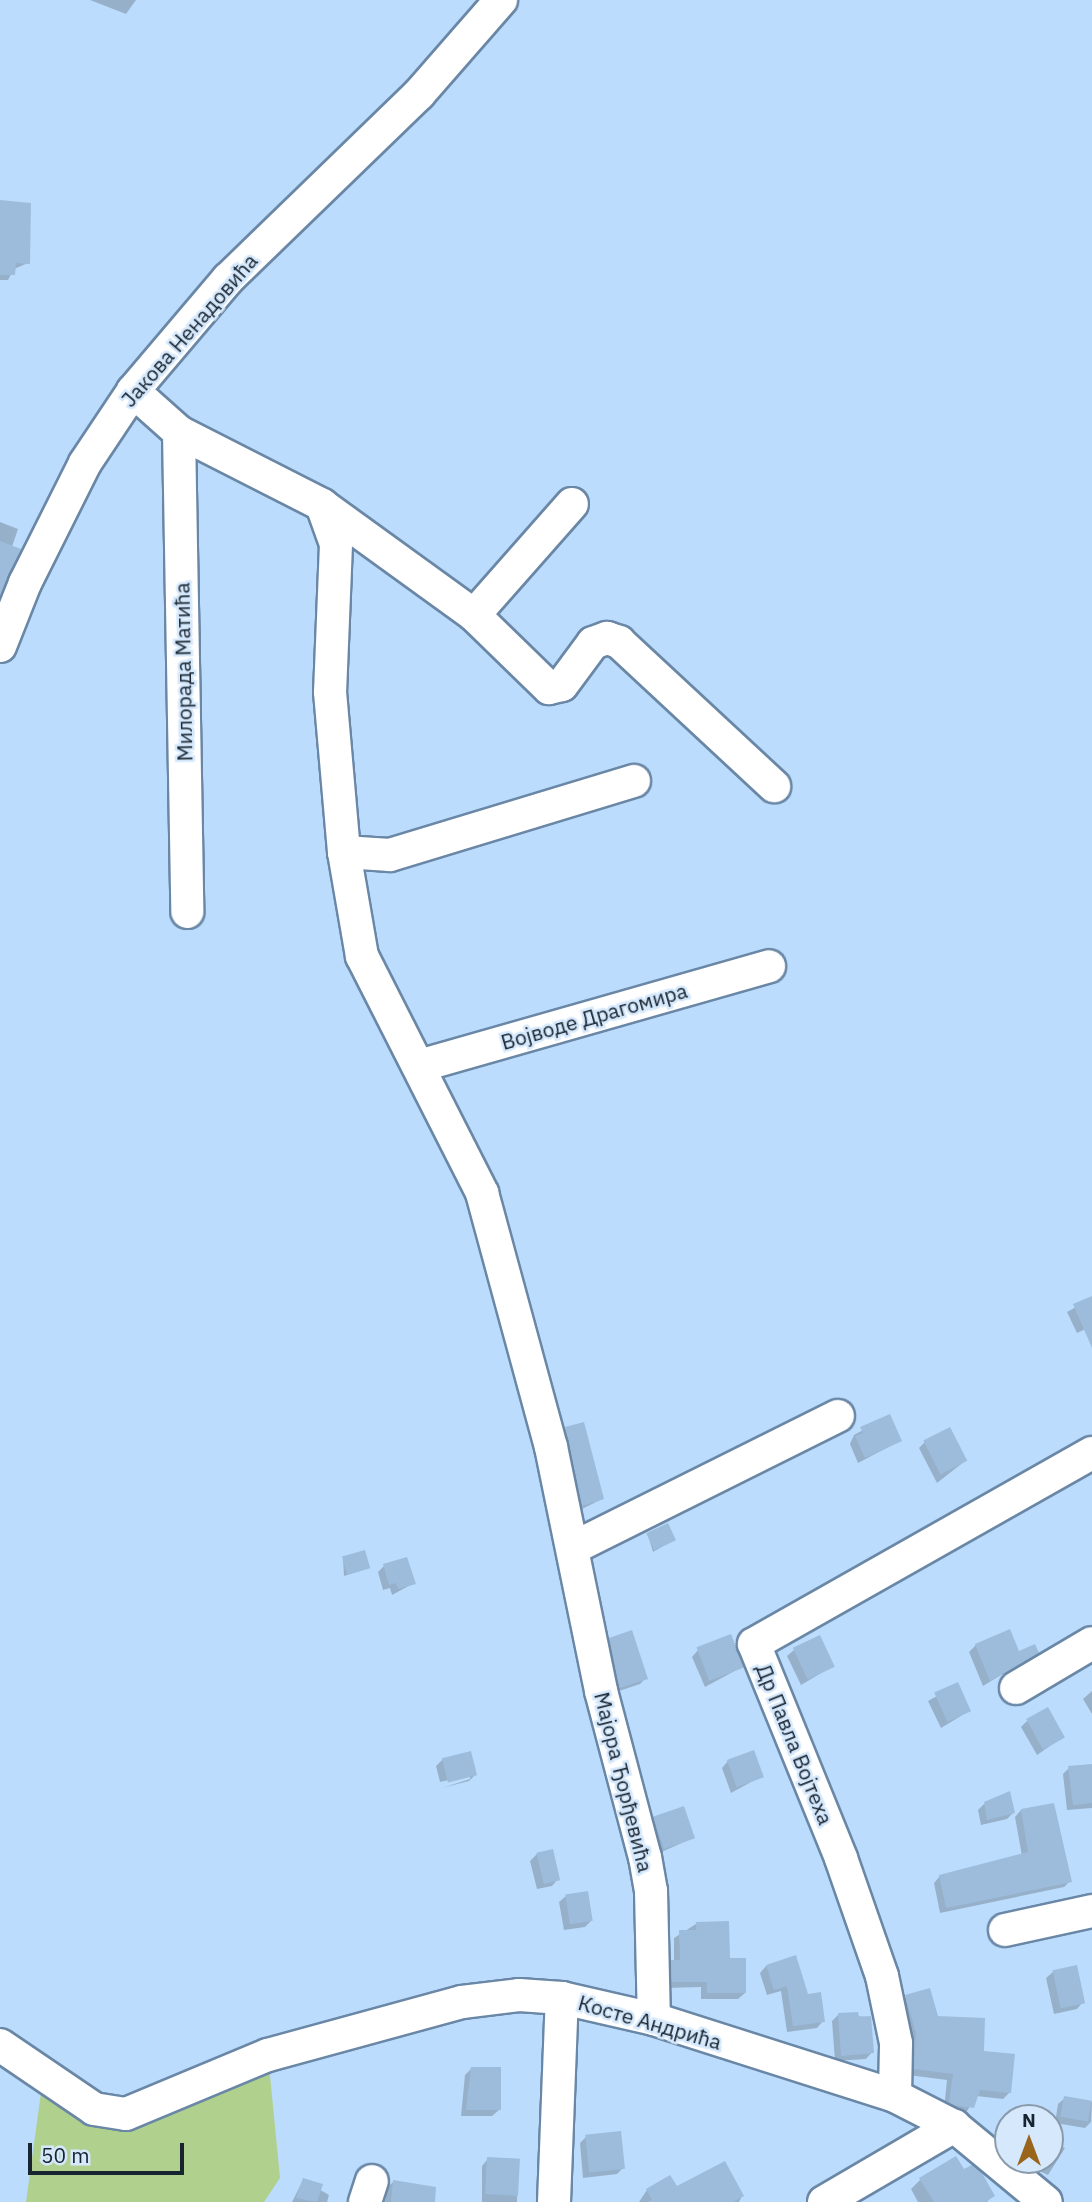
<!DOCTYPE html>
<meta charset="utf-8">
<style>
body{margin:0}
#map{position:relative;width:1092px;height:2202px;overflow:hidden;background:#bcdcfd;font-family:"IBM Plex Sans",sans-serif}
div>[style]{position:absolute}
[style*='--x']{left:calc(var(--x)*1px);top:calc(var(--y)*1px);width:calc(var(--w)*1px);rotate:calc(var(--a)*1deg)}
.green>*{inset:0;background:#b0d08e}
.shadow>*{inset:0;background:#0003}
.building>*{inset:0;background:#9dbcdc;transform-origin:0 0}
.roads{filter:drop-shadow(2px 0 #6a87a6) drop-shadow(-2px 0 #6a87a6) drop-shadow(0 2px #6a87a6) drop-shadow(0 -2px #6a87a6)}
.minor>*{height:32px;margin:-16px;padding:0 16px;transform-origin:16px;border-radius:16px;background:#fff}
span{translate:-50% -50%;white-space:nowrap;text-align:center;line-height:1.15;-webkit-text-stroke:5px #d5e8fc;paint-order:stroke}
.street-label{font-size:21px;color:#182430}
.north{position:absolute;left:994px;top:2104px;width:70px;height:70px;box-sizing:border-box;background:#d5e8fc;border:2px solid #899aaa;border-radius:50%;rotate:0deg;font-size:19px;font-weight:700;line-height:28px;text-align:center;color:#182430}
.north::after{content:'';display:block;margin:auto;width:24px;height:32px;background:#99641b;clip-path:polygon(50% 0,100% 100%,50% 72%,0 100%)}
.scale{position:absolute;left:28px;top:2143px;width:156px;height:32px;box-sizing:border-box;border:4px solid #182430;border-top:0;padding-left:9px;font-size:21px;line-height:24px;white-space:nowrap;color:#182430;-webkit-text-stroke:5px #d5e8fc;paint-order:stroke}
</style>
<div id="map">
<div class="green">
<div style="clip-path:polygon(268px 2055px,280px 2178px,264px 2202px,26px 2202px,43px 2078px,94px 2109px)"></div>
</div>
<div class="shadow">
<div style="clip-path:polygon(90px 0,136px 0,126px 14px)"></div>
<div style="clip-path:polygon(0 202px,28px 263px,14px 269px,8px 280px,0 280px)"></div>
<div style="clip-path:polygon(0 522px,18px 529px,0 582px)"></div>
<div style="clip-path:polygon(1091px 1299px,1092px 1326px,1077px 1333px,1067px 1312px)"></div>
<div style="clip-path:polygon(889px 1416px,900px 1441px,858px 1463px,850px 1444px,854px 1435px)"></div>
<div style="clip-path:polygon(566px 1429px,602px 1499px,576px 1512px,559px 1435px)"></div>
<div style="clip-path:polygon(925px 1442px,965px 1461px,937px 1483px,919px 1448px)"></div>
<div style="clip-path:polygon(648px 1535px,674px 1540px,653px 1552px)"></div>
<div style="clip-path:polygon(343px 1558px,368px 1568px,344px 1576px)"></div>
<div style="clip-path:polygon(384px 1566px,414px 1583px,392px 1595px,390px 1588px,383px 1590px,378px 1572px)"></div>
<div style="clip-path:polygon(610px 1640px,646px 1678px,640px 1684px,613px 1693px,603px 1646px)"></div>
<div style="clip-path:polygon(976px 1645px,1018px 1653px,1037px 1653px,983px 1686px,969px 1652px)"></div>
<div style="clip-path:polygon(698px 1650px,742px 1667px,705px 1687px,692px 1657px)"></div>
<div style="clip-path:polygon(794px 1650px,833px 1666px,801px 1685px,787px 1656px)"></div>
<div style="clip-path:polygon(957px 1685px,969px 1711px,941px 1728px,928px 1701px)"></div>
<div style="clip-path:polygon(1092px 1691px,1092px 1714px,1083px 1699px)"></div>
<div style="clip-path:polygon(1027px 1721px,1060px 1739px,1037px 1755px,1021px 1727px)"></div>
<div style="clip-path:polygon(443px 1759px,475px 1775px,469px 1781px,442px 1788px,470px 1779px,470px 1775px,440px 1782px,436px 1766px)"></div>
<div style="clip-path:polygon(728px 1761px,762px 1776px,731px 1793px,722px 1768px)"></div>
<div style="clip-path:polygon(1092px 1765px,1092px 1808px,1067px 1810px,1063px 1774px,1069px 1768px)"></div>
<div style="clip-path:polygon(984px 1804px,1013px 1813px,1007px 1819px,981px 1825px,978px 1810px)"></div>
<div style="clip-path:polygon(1021px 1810px,1070px 1881px,1064px 1887px,940px 1913px,934px 1883px,940px 1876px,1022px 1856px,1015px 1817px)"></div>
<div style="clip-path:polygon(654px 1817px,693px 1838px,657px 1854px,648px 1823px)"></div>
<div style="clip-path:polygon(537px 1854px,558px 1879px,552px 1886px,537px 1889px,530px 1861px)"></div>
<div style="clip-path:polygon(566px 1896px,591px 1921px,585px 1927px,564px 1930px,559px 1902px)"></div>
<div style="clip-path:polygon(696px 1924px,728px 1960px,745px 1993px,738px 1999px,701px 1999px,701px 1987px,666px 1988px,665px 1968px,674px 1961px,674px 1938px)"></div>
<div style="clip-path:polygon(766px 1966px,807px 1996px,823px 2021px,817px 2028px,787px 2032px,781px 1991px,767px 1995px,760px 1973px)"></div>
<div style="clip-path:polygon(1053px 1972px,1083px 2002px,1077px 2009px,1054px 2014px,1046px 1978px)"></div>
<div style="clip-path:polygon(906px 1997px,982px 2053px,1010px 2092px,1003px 2099px,976px 2096px,966px 2113px,944px 2109px,947px 2080px,908px 2075px,900px 2003px)"></div>
<div style="clip-path:polygon(838px 2015px,869px 2017px,872px 2052px,866px 2059px,835px 2061px,832px 2021px)"></div>
<div style="clip-path:polygon(472px 2068px,499px 2110px,492px 2116px,461px 2116px,465px 2075px)"></div>
<div style="clip-path:polygon(1065px 2098px,1092px 2102px,1091px 2122px,1085px 2128px,1055px 2123px,1058px 2104px)"></div>
<div style="clip-path:polygon(586px 2137px,623px 2168px,617px 2174px,583px 2178px,580px 2143px)"></div>
<div style="clip-path:polygon(1050px 2141px,1065px 2148px,1048px 2175px,1021px 2162px,1050px 2160px)"></div>
<div style="clip-path:polygon(488px 2159px,518px 2161px,517px 2202px,482px 2202px,482px 2166px)"></div>
<div style="clip-path:polygon(964px 2172px,993px 2195px,987px 2202px,918px 2202px,911px 2189px,921px 2179px)"></div>
<div style="clip-path:polygon(303px 2180px,329px 2195px,327px 2202px,292px 2202px)"></div>
<div style="clip-path:polygon(393px 2182px,433px 2202px,385px 2202px,387px 2188px)"></div>
<div style="clip-path:polygon(676px 2189px,742px 2196px,739px 2202px,639px 2202px,647px 2190px)"></div>
</div>
<div class="building">
<div style="clip-path:polygon(0 200px,31px 203px,30px 264px,16px 263px,15px 275px,0 275px)"></div>
<div style="clip-path:polygon(0 541px,21px 549px,0 596px)"></div>
<div style="clip-path:polygon(1092px 1296px,1092px 1348px,1073px 1304px)"></div>
<div style="clip-path:polygon(890px 1414px,902px 1441px,865px 1458px,855px 1436px,863px 1433px,860px 1427px)"></div>
<div style="clip-path:polygon(584px 1422px,604px 1499px,582px 1506px,565px 1427px)"></div>
<div style="left:950px;top:1427px;width:38px;height:30px;rotate:63deg"></div>
<div style="left:668px;top:1523px;width:19px;height:24px;rotate:65deg"></div>
<div style="left:365px;top:1550px;width:19px;height:24px;rotate:74deg"></div>
<div style="clip-path:polygon(407px 1557px,416px 1584px,398px 1589px,396px 1583px,389px 1585px,383px 1564px)"></div>
<div style="clip-path:polygon(1010px 1629px,1019px 1651px,1035px 1644px,1039px 1653px,990px 1681px,975px 1644px)"></div>
<div style="clip-path:polygon(632px 1630px,648px 1679px,619px 1688px,609px 1638px)"></div>
<div style="left:731px;top:1634px;width:36px;height:37px;rotate:69deg"></div>
<div style="left:820px;top:1635px;width:35px;height:30px;rotate:65deg"></div>
<div style="left:958px;top:1682px;width:32px;height:26px;rotate:66deg"></div>
<div style="left:1048px;top:1707px;width:35px;height:25px;rotate:61deg"></div>
<div style="left:754px;top:1750px;width:29px;height:29px;rotate:70deg"></div>
<div style="left:471px;top:1751px;width:25px;height:30px;rotate:76deg"></div>
<div style="clip-path:polygon(1092px 1764px,1092px 1803px,1073px 1805px,1068px 1766px)"></div>
<div style="clip-path:polygon(1010px 1791px,1015px 1813px,987px 1820px,984px 1802px)"></div>
<div style="clip-path:polygon(1054px 1803px,1072px 1882px,946px 1908px,939px 1875px,1028px 1852px,1021px 1809px)"></div>
<div style="left:684px;top:1806px;width:34px;height:33px;rotate:71deg"></div>
<div style="left:553px;top:1849px;width:32px;height:17px;rotate:77deg"></div>
<div style="left:588px;top:1891px;width:30px;height:23px;rotate:81deg"></div>
<div style="clip-path:polygon(729px 1921px,730px 1958px,746px 1958px,746px 1993px,707px 1993px,707px 1982px,672px 1982px,671px 1960px,680px 1960px,679px 1930px,696px 1930px,696px 1922px)"></div>
<div style="clip-path:polygon(796px 1955px,808px 1994px,821px 1992px,825px 2022px,793px 2026px,787px 1986px,774px 1990px,766px 1965px)"></div>
<div style="left:1077px;top:1965px;width:39px;height:25px;rotate:78deg"></div>
<div style="clip-path:polygon(930px 1988px,938px 2016px,985px 2018px,984px 2051px,1015px 2054px,1011px 2093px,980px 2090px,974px 2108px,953px 2105px,949px 2103px,953px 2074px,914px 2069px,916px 2033px,905px 1995px)"></div>
<div style="clip-path:polygon(858px 2012px,859px 2017px,871px 2016px,874px 2053px,841px 2056px,838px 2013px)"></div>
<div style="clip-path:polygon(471px 2067px,501px 2067px,501px 2110px,466px 2110px)"></div>
<div style="left:1064px;top:2096px;width:28px;height:21px;rotate:10deg"></div>
<div style="left:621px;top:2131px;width:38px;height:36px;rotate:84deg"></div>
<div style="clip-path:polygon(956px 2156px,964px 2169px,972px 2165px,982px 2173px,995px 2196px,985px 2202px,934px 2202px,919px 2178px)"></div>
<div style="left:487px;top:2157px;width:33px;height:37px;rotate:3deg"></div>
<div style="clip-path:polygon(725px 2161px,744px 2196px,733px 2202px,647px 2202px,652px 2200px,646px 2189px,670px 2175px,677px 2186px)"></div>
<div style="clip-path:polygon(303px 2178px,323px 2184px,317px 2202px,296px 2198px)"></div>
<div style="clip-path:polygon(393px 2180px,436px 2187px,435px 2202px,391px 2202px)"></div>
</div>
<div class="roads">
<div class="minor">
<div style="--x:133;--y:391;--w:62;--a:41.7"></div>
<div style="--x:179;--y:432;--w:161;--a:27"></div>
<div style="--x:322;--y:505;--w:41;--a:70.3"></div>
<div style="--x:336;--y:544;--w:148;--a:92.3"></div>
<div style="--x:330;--y:692;--w:161;--a:85"></div>
<div style="--x:344;--y:852;--w:106;--a:80.2"></div>
<div style="--x:362;--y:956;--w:266;--a:63.1"></div>
<div style="--x:482;--y:1193;--w:263;--a:74.8"></div>
<div style="--x:551;--y:1447;--w:249;--a:78.4"></div>
<div style="--x:601;--y:1691;--w:172;--a:75.2"></div>
<div style="--x:645;--y:1857;--w:35;--a:80"></div>
<div style="--x:651;--y:1891;--w:128;--a:88.7"></div>
<div style="--x:179;--y:432;--w:480;--a:89"></div>
<div style="--x:322;--y:505;--w:188;--a:35.9"></div>
<div style="--x:474;--y:615;--w:105;--a:44.2"></div>
<div style="--x:549;--y:688;--w:13;--a:-13"></div>
<div style="--x:562;--y:685;--w:52;--a:-53.6"></div>
<div style="--x:593;--y:643;--w:15;--a:-20"></div>
<div style="--x:607;--y:638;--w:13;--a:18"></div>
<div style="--x:619;--y:642;--w:212;--a:42.9"></div>
<div style="--x:474;--y:615;--w:148;--a:-48.6"></div>
<div style="--x:0;--y:646;--w:68;--a:-68.4"></div>
<div style="--x:25;--y:583;--w:134;--a:-63.4"></div>
<div style="--x:85;--y:463;--w:87;--a:-56.3"></div>
<div style="--x:133;--y:391;--w:147;--a:-49.7"></div>
<div style="--x:228;--y:279;--w:266;--a:-44.1"></div>
<div style="--x:419;--y:94;--w:125;--a:-48.9"></div>
<div style="--x:344;--y:852;--w:46;--a:3.7"></div>
<div style="--x:390;--y:855;--w:255;--a:-16.9"></div>
<div style="--x:419;--y:1066;--w:364;--a:-15.9"></div>
<div style="--x:573;--y:1548;--w:296;--a:-26.5"></div>
<div style="--x:1016;--y:1688;--w:88;--a:-30.6"></div>
<div style="--x:1005;--y:1930;--w:89;--a:-12.3"></div>
<div style="--x:0;--y:2045;--w:114;--a:34.2"></div>
<div style="--x:94;--y:2109;--w:32;--a:9"></div>
<div style="--x:126;--y:2114;--w:154;--a:-22.6"></div>
<div style="--x:268;--y:2055;--w:201;--a:-15.3"></div>
<div style="--x:462;--y:2002;--w:57;--a:-7"></div>
<div style="--x:519;--y:1995;--w:43;--a:4"></div>
<div style="--x:562;--y:1998;--w:94;--a:12.9"></div>
<div style="--x:654;--y:2019;--w:253;--a:17.7"></div>
<div style="--x:895;--y:2096;--w:66;--a:27"></div>
<div style="--x:954;--y:2126;--w:119;--a:39.6"></div>
<div style="--x:895;--y:2096;--w:53;--a:-88.9"></div>
<div style="--x:896;--y:2043;--w:68;--a:-101.8"></div>
<div style="--x:882;--y:1976;--w:125;--a:-109.2"></div>
<div style="--x:841;--y:1858;--w:231;--a:-112.1"></div>
<div style="--x:754;--y:1644;--w:388;--a:-29.5"></div>
<div style="--x:365;--y:2202;--w:22;--a:-72"></div>
<div style="--x:554;--y:2202;--w:204;--a:-87.8"></div>
<div style="--x:824;--y:2202;--w:151;--a:-30.3"></div>
</div>
</div>
<div class="street-label">
<span style="left:189px;top:330px;rotate:-49deg">Јакова Ненадовића</span>
<span style="left:183px;top:672px;rotate:-91deg">Милорада Матића</span>
<span style="left:594px;top:1016px;rotate:-16deg">Војводе Драгомира</span>
<span style="left:795px;top:1744px;rotate:68deg">Др Павла Војтеха</span>
<span style="left:624px;top:1782px;rotate:76deg">Мајора Ђорђевића</span>
<span style="left:650px;top:2022px;rotate:16deg">Косте Андрића</span>
</div>
<div class="north">N</div>
<div class="scale">50 m</div>
</div>
